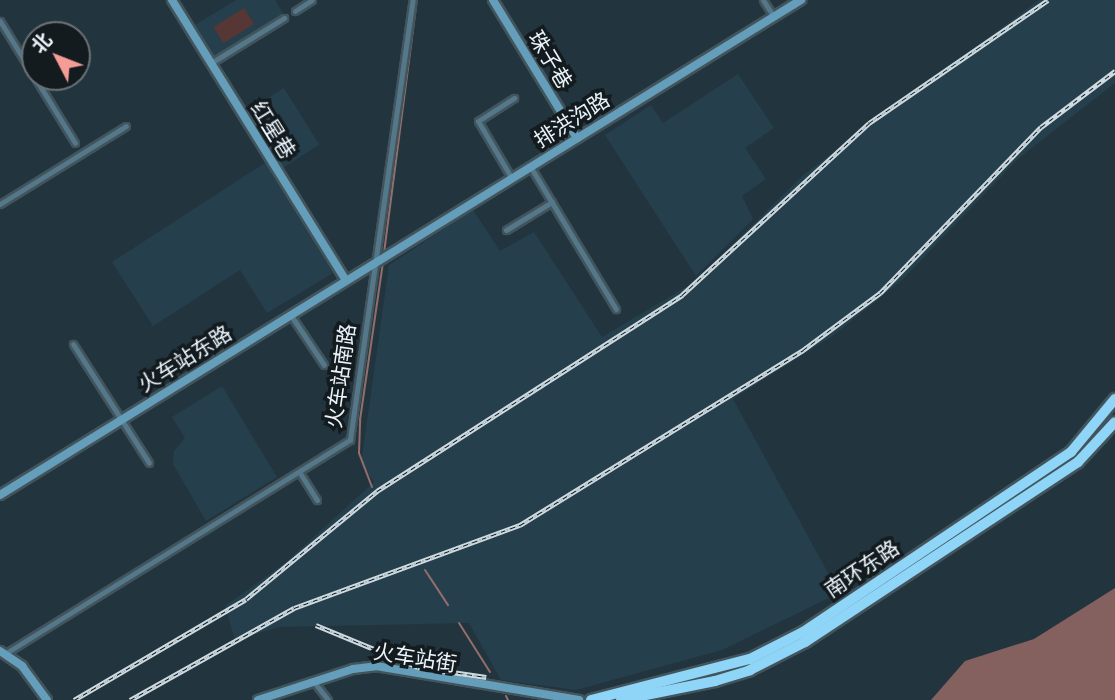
<!DOCTYPE html>
<meta charset="utf-8">
<style>
body{margin:0}
#map{position:relative;width:1115px;height:700px;overflow:hidden;background:#22353e;font-family:Poppins,"Noto Sans SC",sans-serif}
div>[style]{position:absolute}
[style*='--x']{left:calc(var(--x)*1px);top:calc(var(--y)*1px);width:calc(var(--w)*1px);rotate:calc(var(--a)*1deg)}
.built>*{inset:0;background:#253f4c;transform-origin:0 0}
.green>*{inset:0;background:#563735;transform-origin:0 0}
.forest>*{inset:0;background:#84605e}
.stream>*{height:2px;margin:-1px;padding:0 1px;transform-origin:1px;border-radius:1px;background:#936e6b}
.roads{filter:drop-shadow(2px 0 #42545c) drop-shadow(-2px 0 #42545c) drop-shadow(0 2px #42545c) drop-shadow(0 -2px #42545c)}
.street>*{height:5px;margin:-2.5px;padding:0 2.5px;transform-origin:2.5px;border-radius:2.5px;background:#547789}
.secondary>*{height:8px;margin:-4px;padding:0 4px;transform-origin:4px;border-radius:4px;background:#659eba}
.highway>*{height:10px;margin:-5px;padding:0 5px;transform-origin:5px;border-radius:5px;background:#8ed5f7}
.rail>*{height:4.5px;margin-top:-2.25px;transform-origin:0;background:repeating-linear-gradient(90deg,#131b1f 0 5px,#cfdbe1 0 10px);box-sizing:border-box;border-block:2px solid #cfdbe1}
span{translate:-50% -50%;white-space:nowrap;text-align:center;line-height:1.15;-webkit-text-stroke:7px #131b1f;paint-order:stroke}
.street-label{font-size:21px;color:#eaf5fb}
.north{position:absolute;left:21px;top:21px;width:70px;height:70px;box-sizing:border-box;background:#131b1f;border:2px solid #697277;border-radius:50%;rotate:312deg;font-size:19px;font-weight:700;line-height:28px;text-align:center;color:#eaf5fb}
.north::after{content:'';display:block;margin:auto;width:24px;height:32px;background:#f59c96;clip-path:polygon(50% 0,100% 100%,50% 72%,0 100%)}
</style>
<div id="map">
<div class="built">
<div style="clip-path:polygon(236px 0,275px 0,284px 15px,215px 57px,195px 25px)"></div>
<div style="clip-path:polygon(1039px 0,1115px 0,1115px 83px,1019px 158px,903px 279px,834px 335px,733px 399px,839px 593px,722px 650px,576px 690px,501px 680px,469px 623px,279px 627px,235px 640px,225px 606px,285px 563px,374px 482px,361px 464px,389px 265px,473px 210px,500px 251px,534px 232px,602px 337px,696px 281px,803px 175px)"></div>
<div style="clip-path:polygon(738px 74px,774px 128px,745px 148px,766px 179px,742px 196px,753px 219px,696px 276px,605px 135px,651px 105px,663px 123px)"></div>
<div style="left:284px;top:88px;width:67px;height:45px;rotate:58deg"></div>
<div style="clip-path:polygon(265px 163px,333px 273px,267px 313px,240px 270px,153px 326px,112px 262px)"></div>
<div style="clip-path:polygon(222px 386px,277px 477px,206px 521px,173px 464px,174px 451px,185px 438px,172px 417px)"></div>
</div>
<div class="green">
<div style="left:244px;top:8px;width:19px;height:36px;rotate:58deg"></div>
</div>
<div class="forest">
<div style="clip-path:polygon(1115px 588px,1115px 700px,931px 700px,965px 661px,1034px 639px)"></div>
</div>
<div class="stream">
<div style="--x:384;--y:253;--w:255;--a:-82.6"></div>
<div style="--x:372;--y:487;--w:36;--a:-111"></div>
<div style="--x:359;--y:453;--w:33;--a:-88"></div>
<div style="--x:360;--y:420;--w:160;--a:-81.7"></div>
<div style="--x:425;--y:570;--w:42;--a:56.7"></div>
<div style="--x:459;--y:623;--w:58;--a:57.7"></div>
<div style="--x:506;--y:696;--w:4;--a:63"></div>
</div>
<div class="roads">
<div class="street">
<div style="--x:763;--y:0;--w:20;--a:57"></div>
<div style="--x:295;--y:11;--w:20;--a:-33"></div>
<div style="--x:0;--y:21;--w:143;--a:58.4"></div>
<div style="--x:211;--y:63;--w:86;--a:-31.7"></div>
<div style="--x:530;--y:166;--w:167;--a:59"></div>
<div style="--x:511;--y:177;--w:65;--a:-120.5"></div>
<div style="--x:478;--y:121;--w:43;--a:-32.6"></div>
<div style="--x:0;--y:204;--w:148;--a:-31.8"></div>
<div style="--x:506;--y:230;--w:54;--a:-31.3"></div>
<div style="--x:290;--y:314;--w:61;--a:56.3"></div>
<div style="--x:73;--y:344;--w:141;--a:57.4"></div>
<div style="--x:300;--y:473;--w:32;--a:58"></div>
<div style="--x:6;--y:653;--w:405;--a:-31.8"></div>
<div style="--x:350;--y:440;--w:444;--a:-81.9"></div>
<div style="--x:314;--y:682;--w:23;--a:52"></div>
</div>
<div class="secondary">
<div style="--x:172;--y:0;--w:328;--a:58.2"></div>
<div style="--x:493;--y:0;--w:162;--a:58.7"></div>
<div style="--x:0;--y:495;--w:942;--a:-31.72"></div>
<div style="--x:0;--y:651;--w:27;--a:34"></div>
<div style="--x:22;--y:666;--w:42;--a:53.7"></div>
<div style="--x:258;--y:700;--w:100;--a:-18.1"></div>
<div style="--x:353;--y:669;--w:23;--a:-7"></div>
<div style="--x:376;--y:666;--w:206;--a:9.5"></div>
</div>
<div class="highway">
<div style="--x:591;--y:700;--w:164;--a:-14.5"></div>
<div style="--x:750;--y:659;--w:59;--a:-27"></div>
<div style="--x:803;--y:632;--w:323;--a:-33.9"></div>
<div style="--x:1071;--y:452;--w:69;--a:-50.3"></div>
<div style="--x:621;--y:700;--w:96;--a:-11.4"></div>
<div style="--x:715;--y:681;--w:37;--a:-17"></div>
<div style="--x:750;--y:670;--w:62;--a:-27"></div>
<div style="--x:805;--y:642;--w:327;--a:-33.4"></div>
<div style="--x:1078;--y:462;--w:54;--a:-47.2"></div>
</div>
</div>
<div class="rail">
<div style="--x:316;--y:625;--w:110;--a:22.4"></div>
<div style="--x:418;--y:667;--w:69;--a:8.4"></div>
<div style="--x:74;--y:700;--w:199;--a:-30.4"></div>
<div style="--x:246;--y:599;--w:170;--a:-39.5"></div>
<div style="--x:377;--y:491;--w:363;--a:-32.7"></div>
<div style="--x:682;--y:295;--w:254;--a:-42.6"></div>
<div style="--x:869;--y:123;--w:217;--a:-34.5"></div>
<div style="--x:130;--y:700;--w:188;--a:-29.3"></div>
<div style="--x:294;--y:608;--w:241;--a:-20.2"></div>
<div style="--x:520;--y:525;--w:333;--a:-31.7"></div>
<div style="--x:803;--y:350;--w:96;--a:-36.5"></div>
<div style="--x:880;--y:293;--w:231;--a:-45.9"></div>
<div style="--x:1041;--y:127;--w:93;--a:-37.1"></div>
</div>
<div class="street-label">
<span style="left:550px;top:60px;rotate:59deg">珠子巷</span>
<span style="left:572px;top:120px;rotate:-32deg">排洪沟路</span>
<span style="left:273px;top:130px;rotate:58deg">红星巷</span>
<span style="left:185px;top:359px;rotate:-32deg">火车站东路</span>
<span style="left:341px;top:376px;rotate:-82deg">火车站南路</span>
<span style="left:862px;top:569px;rotate:-34deg">南环东路</span>
<span style="left:415px;top:658px;rotate:9deg">火车站街</span>
</div>
<div class="north">北</div>
</div>
